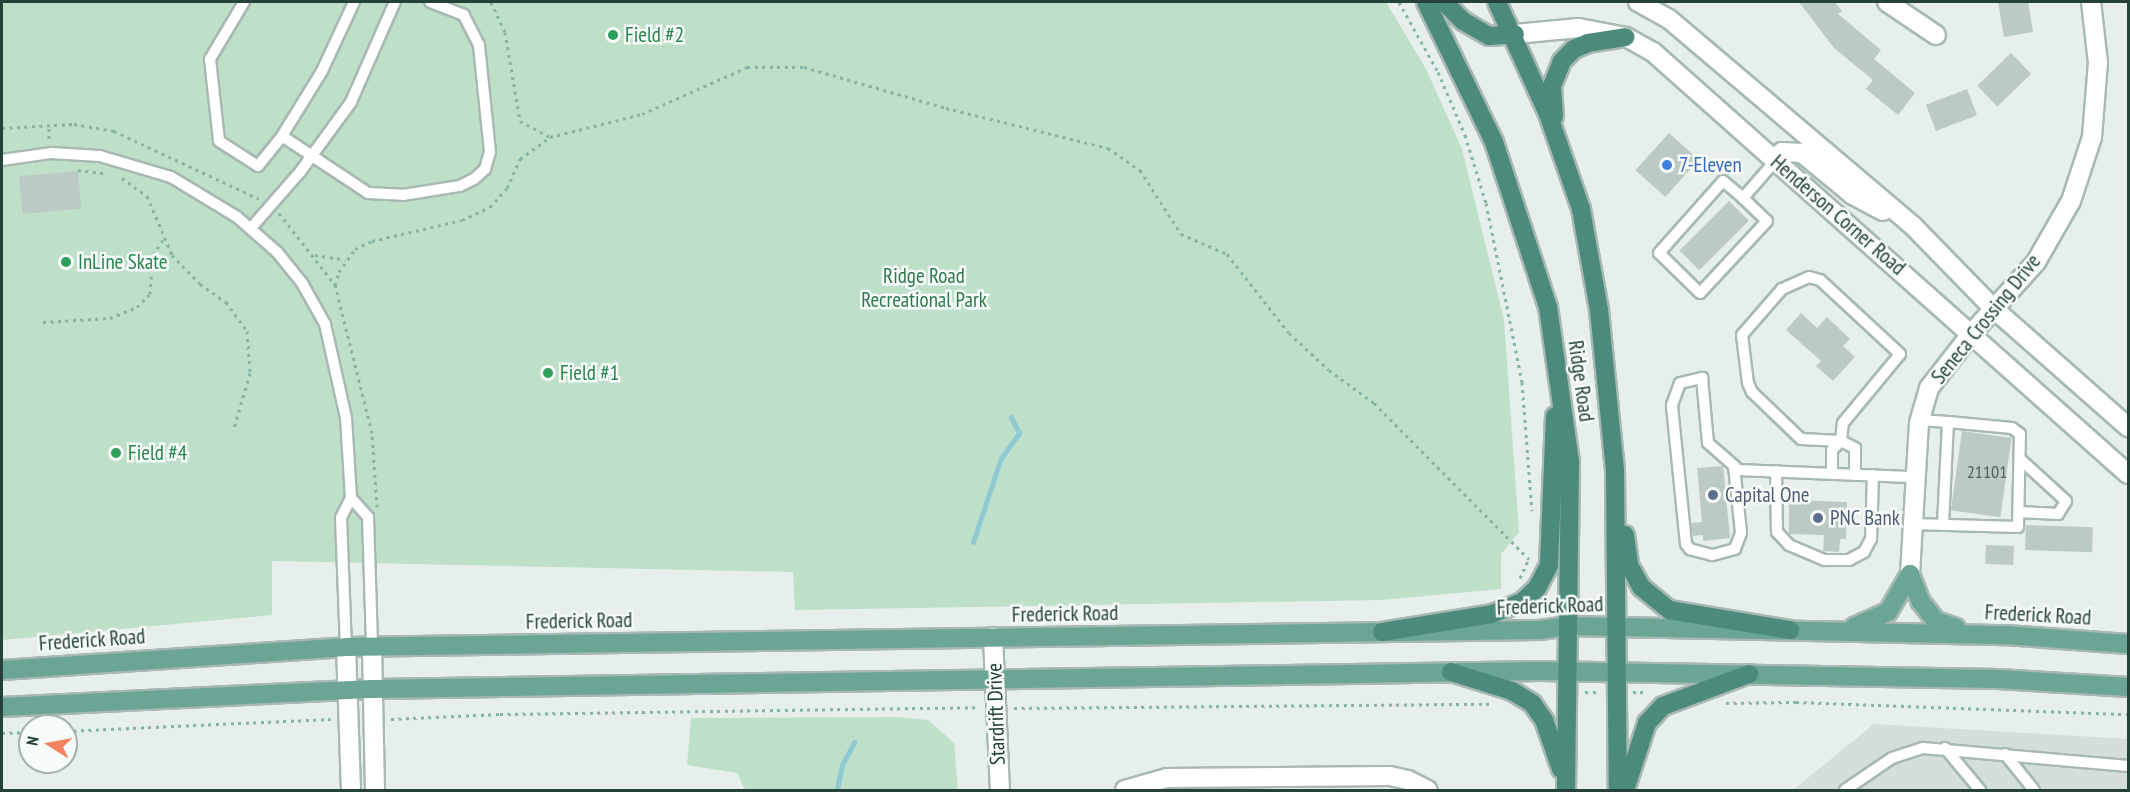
<!DOCTYPE html>
<style>
body{margin:0}
#map{position:relative;width:2130px;height:792px;overflow:hidden;background:#e6efeb;font-family:"PT Sans Narrow",sans-serif}
div>[style]{position:absolute}
[style*='--x']{left:calc(var(--x)*1px);top:calc(var(--y)*1px);width:calc(var(--w)*1px);rotate:calc(var(--a)*1deg)}
.built>*{inset:0;background:#d4dfda}
.green>*{inset:0;background:#bfe0c8}
.stream>*{height:5px;margin:-2.5px;padding:0 2.5px;transform-origin:2.5px;border-radius:2.5px;background:#8ec9d4}
.building>*{inset:0;background:#bbcac4;transform-origin:0 0}
.path>*{height:3px;margin-top:-1.5px;transform-origin:0;background:repeating-linear-gradient(90deg,#86b3a5 0 3px,transparent 0 7.5px)}
.roads{filter:drop-shadow(2px 0 #a8b8b2) drop-shadow(-2px 0 #a8b8b2) drop-shadow(0 2px #a8b8b2) drop-shadow(0 -2px #a8b8b2)}
.service>*{height:10px;margin:-5px;padding:0 5px;transform-origin:5px;border-radius:5px;background:#fff}
.minor>*{height:18px;margin:-9px;padding:0 9px;transform-origin:9px;border-radius:9px;background:#fff}
.tertiary>*{height:18px;margin:-9px;padding:0 9px;transform-origin:9px;border-radius:9px;background:#fff}
.primary>*{height:18px;margin:-9px;padding:0 9px;transform-origin:9px;border-radius:9px;background:#6aa596}
.trunk>*{height:18px;margin:-9px;padding:0 9px;transform-origin:9px;border-radius:9px;background:#4c8a7c}
.dots>*{width:16px;height:16px;translate:-50% -50%;box-sizing:border-box;border:3px solid #f7fbf9;border-radius:50%}
span{translate:-50% -50%;white-space:nowrap;text-align:center;line-height:1.15;-webkit-text-stroke:5px #f7fbf9;paint-order:stroke}
.number-label{font-size:18px;color:#4a645c}
.number-label span{-webkit-text-stroke-width:0}
.leisure-label{font-size:21px;color:#27864d}
.left{translate:0 -50%;text-align:left}
.shop-label{font-size:21px;color:#366cbe}
.street-label{font-size:21px;color:#24423a}
.park-label{font-size:21px;color:#2d7a4b}
.service-label{font-size:21px;color:#4e5e75}
.frame{position:absolute;inset:0;border:3px solid #24423a;pointer-events:none}
.north{position:absolute;left:18px;top:714px;width:60px;height:60px;box-sizing:border-box;background:#f7fbf9;border:2px solid #a3b1ad;border-radius:50%;rotate:281deg;font-size:16px;font-weight:700;line-height:24px;text-align:center;color:#24423a}
.north::after{content:'';display:block;margin:auto;width:21px;height:27px;background:#f4845f;clip-path:polygon(50% 0,100% 100%,50% 72%,0 100%)}
</style>
<div id="map">
<div class="built">
<div style="clip-path:polygon(1874px 724px,2128px 739px,2128px 790px,1793px 790px)"></div>
</div>
<div class="green">
<div style="clip-path:polygon(2px 2px,1386px 2px,1426px 69px,1462px 149px,1504px 320px,1519px 532px,1501px 554px,1501px 589px,1381px 600px,795px 610px,793px 572px,272px 561px,272px 615px,2px 640px)"></div>
<div style="clip-path:polygon(897px 717px,928px 720px,954px 743px,958px 790px,745px 790px,737px 773px,687px 765px,691px 718px)"></div>
</div>
<div class="stream">
<div style="--x:973;--y:542;--w:89;--a:-71.6"></div>
<div style="--x:1001;--y:458;--w:31;--a:-54"></div>
<div style="--x:1019;--y:433;--w:18;--a:-117"></div>
<div style="--x:837;--y:790;--w:25;--a:-79"></div>
<div style="--x:842;--y:765;--w:26;--a:-62"></div>
</div>
<div class="building">
<div style="clip-path:polygon(1799px 2px,1835px 2px,1842px 11px,1838px 14px,1881px 50px,1874px 59px,1915px 93px,1898px 115px,1866px 89px,1873px 80px,1834px 48px)"></div>
<div style="clip-path:polygon(1998px 2px,2028px 2px,2033px 32px,2004px 37px)"></div>
<div style="left:2011px;top:53px;width:29px;height:47px;rotate:46deg"></div>
<div style="left:1967px;top:89px;width:28px;height:44px;rotate:69deg"></div>
<div style="left:1669px;top:133px;width:40px;height:50px;rotate:42deg"></div>
<div style="left:78px;top:171px;width:38px;height:59px;rotate:85deg"></div>
<div style="left:1729px;top:201px;width:28px;height:70px;rotate:45deg"></div>
<div style="clip-path:polygon(1801px 313px,1817px 328px,1827px 317px,1850px 339px,1843px 346px,1855px 357px,1833px 381px,1816px 366px,1821px 361px,1786px 330px)"></div>
<div style="left:1962px;top:431px;width:50px;height:80px;rotate:8deg"></div>
<div style="clip-path:polygon(1723px 466px,1730px 538px,1703px 541px,1703px 535px,1693px 536px,1691px 523px,1702px 522px,1697px 468px)"></div>
<div style="clip-path:polygon(1789px 500px,1847px 502px,1846px 539px,1840px 539px,1839px 552px,1823px 551px,1824px 535px,1789px 534px)"></div>
<div style="left:2026px;top:525px;width:67px;height:25px;rotate:2deg"></div>
<div style="left:1986px;top:545px;width:28px;height:19px;rotate:2deg"></div>
</div>
<div class="path">
<div style="--x:491;--y:2;--w:33;--a:65"></div>
<div style="--x:505;--y:32;--w:90;--a:80.4"></div>
<div style="--x:520;--y:121;--w:34;--a:28"></div>
<div style="--x:550;--y:137;--w:95;--a:-14"></div>
<div style="--x:642;--y:114;--w:115;--a:-24.1"></div>
<div style="--x:747;--y:67;--w:57;--a:0"></div>
<div style="--x:804;--y:67;--w:148;--a:16.1"></div>
<div style="--x:946;--y:108;--w:167;--a:13.9"></div>
<div style="--x:1108;--y:148;--w:39;--a:35"></div>
<div style="--x:1140;--y:170;--w:76;--a:57.4"></div>
<div style="--x:1181;--y:234;--w:50;--a:23.5"></div>
<div style="--x:1227;--y:254;--w:100;--a:51.9"></div>
<div style="--x:1289;--y:333;--w:54;--a:42.8"></div>
<div style="--x:1329;--y:370;--w:56;--a:36.3"></div>
<div style="--x:1374;--y:403;--w:220;--a:45.2"></div>
<div style="--x:1399;--y:2;--w:80;--a:60.9"></div>
<div style="--x:1438;--y:72;--w:69;--a:66.8"></div>
<div style="--x:1465;--y:135;--w:71;--a:72.8"></div>
<div style="--x:1486;--y:203;--w:183;--a:78.6"></div>
<div style="--x:1522;--y:382;--w:129;--a:85.6"></div>
<div style="--x:2;--y:128;--w:72;--a:-3.2"></div>
<div style="--x:74;--y:124;--w:41;--a:9.9"></div>
<div style="--x:114;--y:131;--w:160;--a:25.1"></div>
<div style="--x:49;--y:139;--w:13;--a:-90"></div>
<div style="--x:78;--y:170;--w:26;--a:7"></div>
<div style="--x:122;--y:178;--w:31;--a:36"></div>
<div style="--x:147;--y:196;--w:64;--a:67"></div>
<div style="--x:172;--y:255;--w:40;--a:46"></div>
<div style="--x:200;--y:284;--w:32;--a:35"></div>
<div style="--x:226;--y:302;--w:36;--a:54"></div>
<div style="--x:247;--y:331;--w:42;--a:85.9"></div>
<div style="--x:250;--y:373;--w:57;--a:106.2"></div>
<div style="--x:279;--y:213;--w:91;--a:52.1"></div>
<div style="--x:315;--y:255;--w:31;--a:9"></div>
<div style="--x:43;--y:322;--w:67;--a:-3.4"></div>
<div style="--x:110;--y:318;--w:29;--a:-22"></div>
<div style="--x:137;--y:307;--w:18;--a:-45"></div>
<div style="--x:150;--y:294;--w:39;--a:-86"></div>
<div style="--x:153;--y:255;--w:20;--a:-57"></div>
<div style="--x:377;--y:507;--w:74;--a:-93.9"></div>
<div style="--x:372;--y:433;--w:153;--a:-104"></div>
<div style="--x:335;--y:285;--w:14;--a:-73"></div>
<div style="--x:339;--y:272;--w:28;--a:-55"></div>
<div style="--x:355;--y:249;--w:19;--a:-25"></div>
<div style="--x:372;--y:241;--w:92;--a:-13.1"></div>
<div style="--x:462;--y:220;--w:31;--a:-25"></div>
<div style="--x:490;--y:207;--w:25;--a:-48"></div>
<div style="--x:507;--y:188;--w:32;--a:-66"></div>
<div style="--x:520;--y:159;--w:37;--a:-36"></div>
<div style="--x:1520;--y:578;--w:21;--a:-65"></div>
<div style="--x:1585;--y:692;--w:14;--a:0"></div>
<div style="--x:1633;--y:692;--w:13;--a:0"></div>
<div style="--x:1726;--y:703;--w:70;--a:-0.8"></div>
<div style="--x:1796;--y:702;--w:332;--a:2.1"></div>
<div style="--x:1014;--y:708;--w:476;--a:-0.5"></div>
<div style="--x:391;--y:719;--w:109;--a:-2.6"></div>
<div style="--x:500;--y:714;--w:480;--a:-0.8"></div>
<div style="--x:66;--y:731;--w:265;--a:-2.6"></div>
<div style="--x:2;--y:733;--w:28;--a:-2"></div>
</div>
<div class="roads">
<div class="service">
<div style="--x:244;--y:2;--w:66;--a:120.8"></div>
<div style="--x:210;--y:59;--w:82;--a:83.7"></div>
<div style="--x:219;--y:141;--w:46;--a:32.7"></div>
<div style="--x:258;--y:166;--w:38;--a:-51"></div>
<div style="--x:282;--y:136;--w:76;--a:-58.4"></div>
<div style="--x:322;--y:71;--w:76;--a:-65.1"></div>
<div style="--x:282;--y:136;--w:103;--a:33.5"></div>
<div style="--x:368;--y:193;--w:35;--a:3"></div>
<div style="--x:403;--y:195;--w:58;--a:-9"></div>
<div style="--x:460;--y:186;--w:16;--a:-27"></div>
<div style="--x:474;--y:179;--w:15;--a:-42"></div>
<div style="--x:485;--y:169;--w:18;--a:-74"></div>
<div style="--x:490;--y:152;--w:108;--a:-95.9"></div>
<div style="--x:479;--y:45;--w:34;--a:-117"></div>
<div style="--x:464;--y:15;--w:36;--a:-159"></div>
<div style="--x:2;--y:160;--w:49;--a:-8.1"></div>
<div style="--x:51;--y:153;--w:49;--a:3.5"></div>
<div style="--x:100;--y:156;--w:74;--a:16.5"></div>
<div style="--x:171;--y:177;--w:77;--a:31.2"></div>
<div style="--x:237;--y:217;--w:53;--a:41.2"></div>
<div style="--x:277;--y:252;--w:40;--a:51"></div>
<div style="--x:302;--y:283;--w:47;--a:60.7"></div>
<div style="--x:325;--y:324;--w:96;--a:77.4"></div>
<div style="--x:346;--y:418;--w:80;--a:86.4"></div>
<div style="--x:351;--y:498;--w:22;--a:117"></div>
<div style="--x:341;--y:518;--w:129;--a:87.8"></div>
<div style="--x:1743;--y:198;--w:33;--a:44"></div>
<div style="--x:1767;--y:221;--w:98;--a:132.9"></div>
<div style="--x:1700;--y:293;--w:57;--a:-135.7"></div>
<div style="--x:1659;--y:253;--w:96;--a:-48.4"></div>
<div style="--x:1723;--y:181;--w:26;--a:40"></div>
<div style="--x:1743;--y:198;--w:50;--a:-49"></div>
<div style="--x:251;--y:228;--w:74;--a:-48.8"></div>
<div style="--x:300;--y:172;--w:87;--a:-53.9"></div>
<div style="--x:351;--y:102;--w:109;--a:-66.3"></div>
<div style="--x:1920;--y:420;--w:28;--a:4"></div>
<div style="--x:1948;--y:422;--w:103;--a:92.8"></div>
<div style="--x:1734;--y:466;--w:67;--a:84"></div>
<div style="--x:1741;--y:533;--w:17;--a:111"></div>
<div style="--x:1735;--y:549;--w:24;--a:165"></div>
<div style="--x:1712;--y:555;--w:23;--a:-165"></div>
<div style="--x:1690;--y:549;--w:6;--a:-129"></div>
<div style="--x:1686;--y:544;--w:140;--a:-95.8"></div>
<div style="--x:1672;--y:405;--w:23;--a:-70"></div>
<div style="--x:1680;--y:383;--w:23;--a:-13"></div>
<div style="--x:1702;--y:378;--w:65;--a:84.7"></div>
<div style="--x:1708;--y:443;--w:35;--a:41"></div>
<div style="--x:1734;--y:466;--w:6;--a:45"></div>
<div style="--x:1738;--y:470;--w:178;--a:2.3"></div>
<div style="--x:1776;--y:471;--w:61;--a:89.1"></div>
<div style="--x:1777;--y:532;--w:18;--a:47"></div>
<div style="--x:1789;--y:545;--w:39;--a:23"></div>
<div style="--x:1825;--y:560;--w:24;--a:0"></div>
<div style="--x:1849;--y:560;--w:17;--a:-28"></div>
<div style="--x:1864;--y:552;--w:15;--a:-62"></div>
<div style="--x:1871;--y:539;--w:64;--a:-88.2"></div>
<div style="--x:1832;--y:474;--w:24;--a:-90"></div>
<div style="--x:1832;--y:450;--w:13;--a:-45"></div>
<div style="--x:1841;--y:441;--w:18;--a:-84"></div>
<div style="--x:1843;--y:423;--w:89;--a:-50.4"></div>
<div style="--x:1900;--y:354;--w:109;--a:-137.2"></div>
<div style="--x:1820;--y:280;--w:11;--a:-165"></div>
<div style="--x:1809;--y:277;--w:30;--a:156"></div>
<div style="--x:1782;--y:289;--w:61;--a:131"></div>
<div style="--x:1742;--y:335;--w:48;--a:82.9"></div>
<div style="--x:1748;--y:383;--w:10;--a:66"></div>
<div style="--x:1752;--y:392;--w:68;--a:43.8"></div>
<div style="--x:1801;--y:439;--w:40;--a:2.9"></div>
<div style="--x:1841;--y:441;--w:16;--a:27"></div>
<div style="--x:1855;--y:448;--w:27;--a:90"></div>
<div style="--x:351;--y:498;--w:25;--a:48"></div>
<div style="--x:368;--y:517;--w:130;--a:88.2"></div>
<div style="--x:2019;--y:512;--w:39;--a:3"></div>
<div style="--x:2058;--y:514;--w:15;--a:-58"></div>
<div style="--x:2066;--y:501;--w:62;--a:-137.6"></div>
<div style="--x:1913;--y:524;--w:105;--a:1.6"></div>
<div style="--x:2018;--y:527;--w:93;--a:-88.8"></div>
<div style="--x:2020;--y:434;--w:10;--a:-143"></div>
<div style="--x:2012;--y:428;--w:64;--a:-174.6"></div>
<div style="--x:1945;--y:748;--w:55;--a:50.2"></div>
<div style="--x:2005;--y:754;--w:46;--a:51.1"></div>
<div style="--x:1845;--y:790;--w:57;--a:-34.2"></div>
<div style="--x:1892;--y:758;--w:33;--a:-18"></div>
<div style="--x:1923;--y:748;--w:206;--a:5"></div>
</div>
<div class="minor">
<div style="--x:1887;--y:2;--w:59;--a:34"></div>
<div style="--x:1910;--y:574;--w:151;--a:-86.6"></div>
<div style="--x:1919;--y:423;--w:36;--a:-74"></div>
<div style="--x:1929;--y:388;--w:70;--a:-52"></div>
<div style="--x:1972;--y:333;--w:96;--a:-48"></div>
<div style="--x:2036;--y:262;--w:70;--a:-60.2"></div>
<div style="--x:2071;--y:201;--w:67;--a:-71.8"></div>
<div style="--x:2092;--y:137;--w:74;--a:-85.4"></div>
<div style="--x:2098;--y:63;--w:61;--a:-96.5"></div>
<div style="--x:993;--y:637;--w:153;--a:87.4"></div>
<div style="--x:346;--y:647;--w:143;--a:88"></div>
<div style="--x:372;--y:647;--w:143;--a:88.8"></div>
<div style="--x:1125;--y:790;--w:44;--a:-15.9"></div>
<div style="--x:1167;--y:778;--w:223;--a:-0.5"></div>
<div style="--x:1390;--y:776;--w:18;--a:13"></div>
<div style="--x:1408;--y:780;--w:22;--a:27"></div>
</div>
<div class="tertiary">
<div style="--x:1638;--y:2;--w:35;--a:29"></div>
<div style="--x:1669;--y:19;--w:321;--a:40.3"></div>
<div style="--x:1914;--y:227;--w:115;--a:45.7"></div>
<div style="--x:1994;--y:309;--w:179;--a:41.4"></div>
<div style="--x:1515;--y:34;--w:64;--a:-5.4"></div>
<div style="--x:1579;--y:28;--w:48;--a:10.8"></div>
<div style="--x:1626;--y:37;--w:31;--a:29"></div>
<div style="--x:1653;--y:52;--w:635;--a:41.62"></div>
<div style="--x:1776;--y:160;--w:10;--a:-53"></div>
<div style="--x:1782;--y:152;--w:20;--a:3"></div>
<div style="--x:1802;--y:153;--w:66;--a:39.5"></div>
<div style="--x:1853;--y:195;--w:34;--a:28"></div>
</div>
<div class="primary">
<div style="--x:1910;--y:574;--w:30;--a:69"></div>
<div style="--x:1921;--y:602;--w:24;--a:52"></div>
<div style="--x:1936;--y:621;--w:21;--a:19"></div>
<div style="--x:1854;--y:627;--w:37;--a:-24"></div>
<div style="--x:1888;--y:612;--w:44;--a:-59.9"></div>
<div style="--x:2;--y:670;--w:345;--a:-3.8"></div>
<div style="--x:346;--y:647;--w:1194;--a:-0.82"></div>
<div style="--x:1540;--y:630;--w:28;--a:-8"></div>
<div style="--x:1568;--y:626;--w:438;--a:1.2"></div>
<div style="--x:2006;--y:635;--w:122;--a:4.2"></div>
<div style="--x:2;--y:707;--w:371;--a:-2.8"></div>
<div style="--x:373;--y:689;--w:1167;--a:-0.88"></div>
<div style="--x:1540;--y:671;--w:458;--a:1"></div>
<div style="--x:1998;--y:679;--w:130;--a:3.5"></div>
</div>
<div class="trunk">
<div style="--x:1426;--y:2;--w:156;--a:64.1"></div>
<div style="--x:1494;--y:142;--w:174;--a:71.9"></div>
<div style="--x:1548;--y:307;--w:157;--a:81.9"></div>
<div style="--x:1570;--y:462;--w:328;--a:90.7"></div>
<div style="--x:1444;--y:2;--w:27;--a:45"></div>
<div style="--x:1463;--y:21;--w:30;--a:30"></div>
<div style="--x:1489;--y:36;--w:26;--a:-4"></div>
<div style="--x:1497;--y:2;--w:123;--a:65.5"></div>
<div style="--x:1548;--y:114;--w:101;--a:70.8"></div>
<div style="--x:1581;--y:209;--w:103;--a:79.9"></div>
<div style="--x:1599;--y:310;--w:161;--a:84.3"></div>
<div style="--x:1615;--y:470;--w:320;--a:89.5"></div>
<div style="--x:1554;--y:116;--w:30;--a:-94"></div>
<div style="--x:1552;--y:86;--w:27;--a:-68"></div>
<div style="--x:1562;--y:61;--w:17;--a:-45"></div>
<div style="--x:1574;--y:49;--w:15;--a:-23"></div>
<div style="--x:1588;--y:43;--w:38;--a:-9"></div>
<div style="--x:1625;--y:535;--w:30;--a:82"></div>
<div style="--x:1629;--y:565;--w:25;--a:61"></div>
<div style="--x:1641;--y:587;--w:36;--a:39"></div>
<div style="--x:1669;--y:610;--w:123;--a:9.4"></div>
<div style="--x:1382;--y:632;--w:111;--a:-9.3"></div>
<div style="--x:1492;--y:614;--w:32;--a:-22"></div>
<div style="--x:1522;--y:602;--w:21;--a:-43"></div>
<div style="--x:1537;--y:588;--w:26;--a:-62"></div>
<div style="--x:1549;--y:565;--w:149;--a:-87.7"></div>
<div style="--x:1451;--y:672;--w:64;--a:17.3"></div>
<div style="--x:1512;--y:691;--w:23;--a:31"></div>
<div style="--x:1532;--y:703;--w:21;--a:55"></div>
<div style="--x:1544;--y:720;--w:52;--a:70.9"></div>
<div style="--x:1625;--y:790;--w:71;--a:-71.8"></div>
<div style="--x:1647;--y:723;--w:23;--a:-47"></div>
<div style="--x:1663;--y:706;--w:92;--a:-20.4"></div>
</div>
</div>
<div class="dots">
<div style="left:613px;top:35px;background:#2e9e5b"></div>
<div style="left:1667px;top:165px;background:#3f7fe0"></div>
<div style="left:66px;top:262px;background:#2e9e5b"></div>
<div style="left:548px;top:373px;background:#2e9e5b"></div>
<div style="left:116px;top:453px;background:#2e9e5b"></div>
<div style="left:1713px;top:495px;background:#5c6f8a"></div>
<div style="left:1818px;top:518px;background:#5c6f8a"></div>
</div>
<div class="number-label">
<span style="left:1987px;top:472px">21101</span>
</div>
<div class="leisure-label">
<span class="left" style="left:625px;top:35px">Field #2</span>
<span class="left" style="left:78px;top:262px">InLine Skate</span>
<span class="left" style="left:560px;top:373px">Field #1</span>
<span class="left" style="left:128px;top:453px">Field #4</span>
</div>
<div class="shop-label">
<span class="left" style="left:1679px;top:165px">7-Eleven</span>
</div>
<div class="street-label">
<span style="left:1838px;top:215px;rotate:41deg">Henderson Corner Road</span>
<span style="left:1986px;top:319px;rotate:-51deg">Seneca Crossing Drive</span>
<span style="left:1581px;top:381px;rotate:82deg">Ridge Road</span>
<span style="left:1550px;top:606px;rotate:-2deg">Frederick Road</span>
<span style="left:1065px;top:614px;rotate:-1deg">Frederick Road</span>
<span style="left:2038px;top:615px;rotate:3deg">Frederick Road</span>
<span style="left:579px;top:621px;rotate:-1deg">Frederick Road</span>
<span style="left:92px;top:640px;rotate:-4deg">Frederick Road</span>
<span style="left:996px;top:714px;rotate:-92deg">Stardrift Drive</span>
</div>
<div class="park-label">
<span style="left:924px;top:288px">Ridge Road<br>Recreational Park</span>
</div>
<div class="service-label">
<span class="left" style="left:1725px;top:495px">Capital One</span>
<span class="left" style="left:1830px;top:518px">PNC Bank</span>
</div>
<div class="frame"></div>
<div class="north">N</div>
</div>
